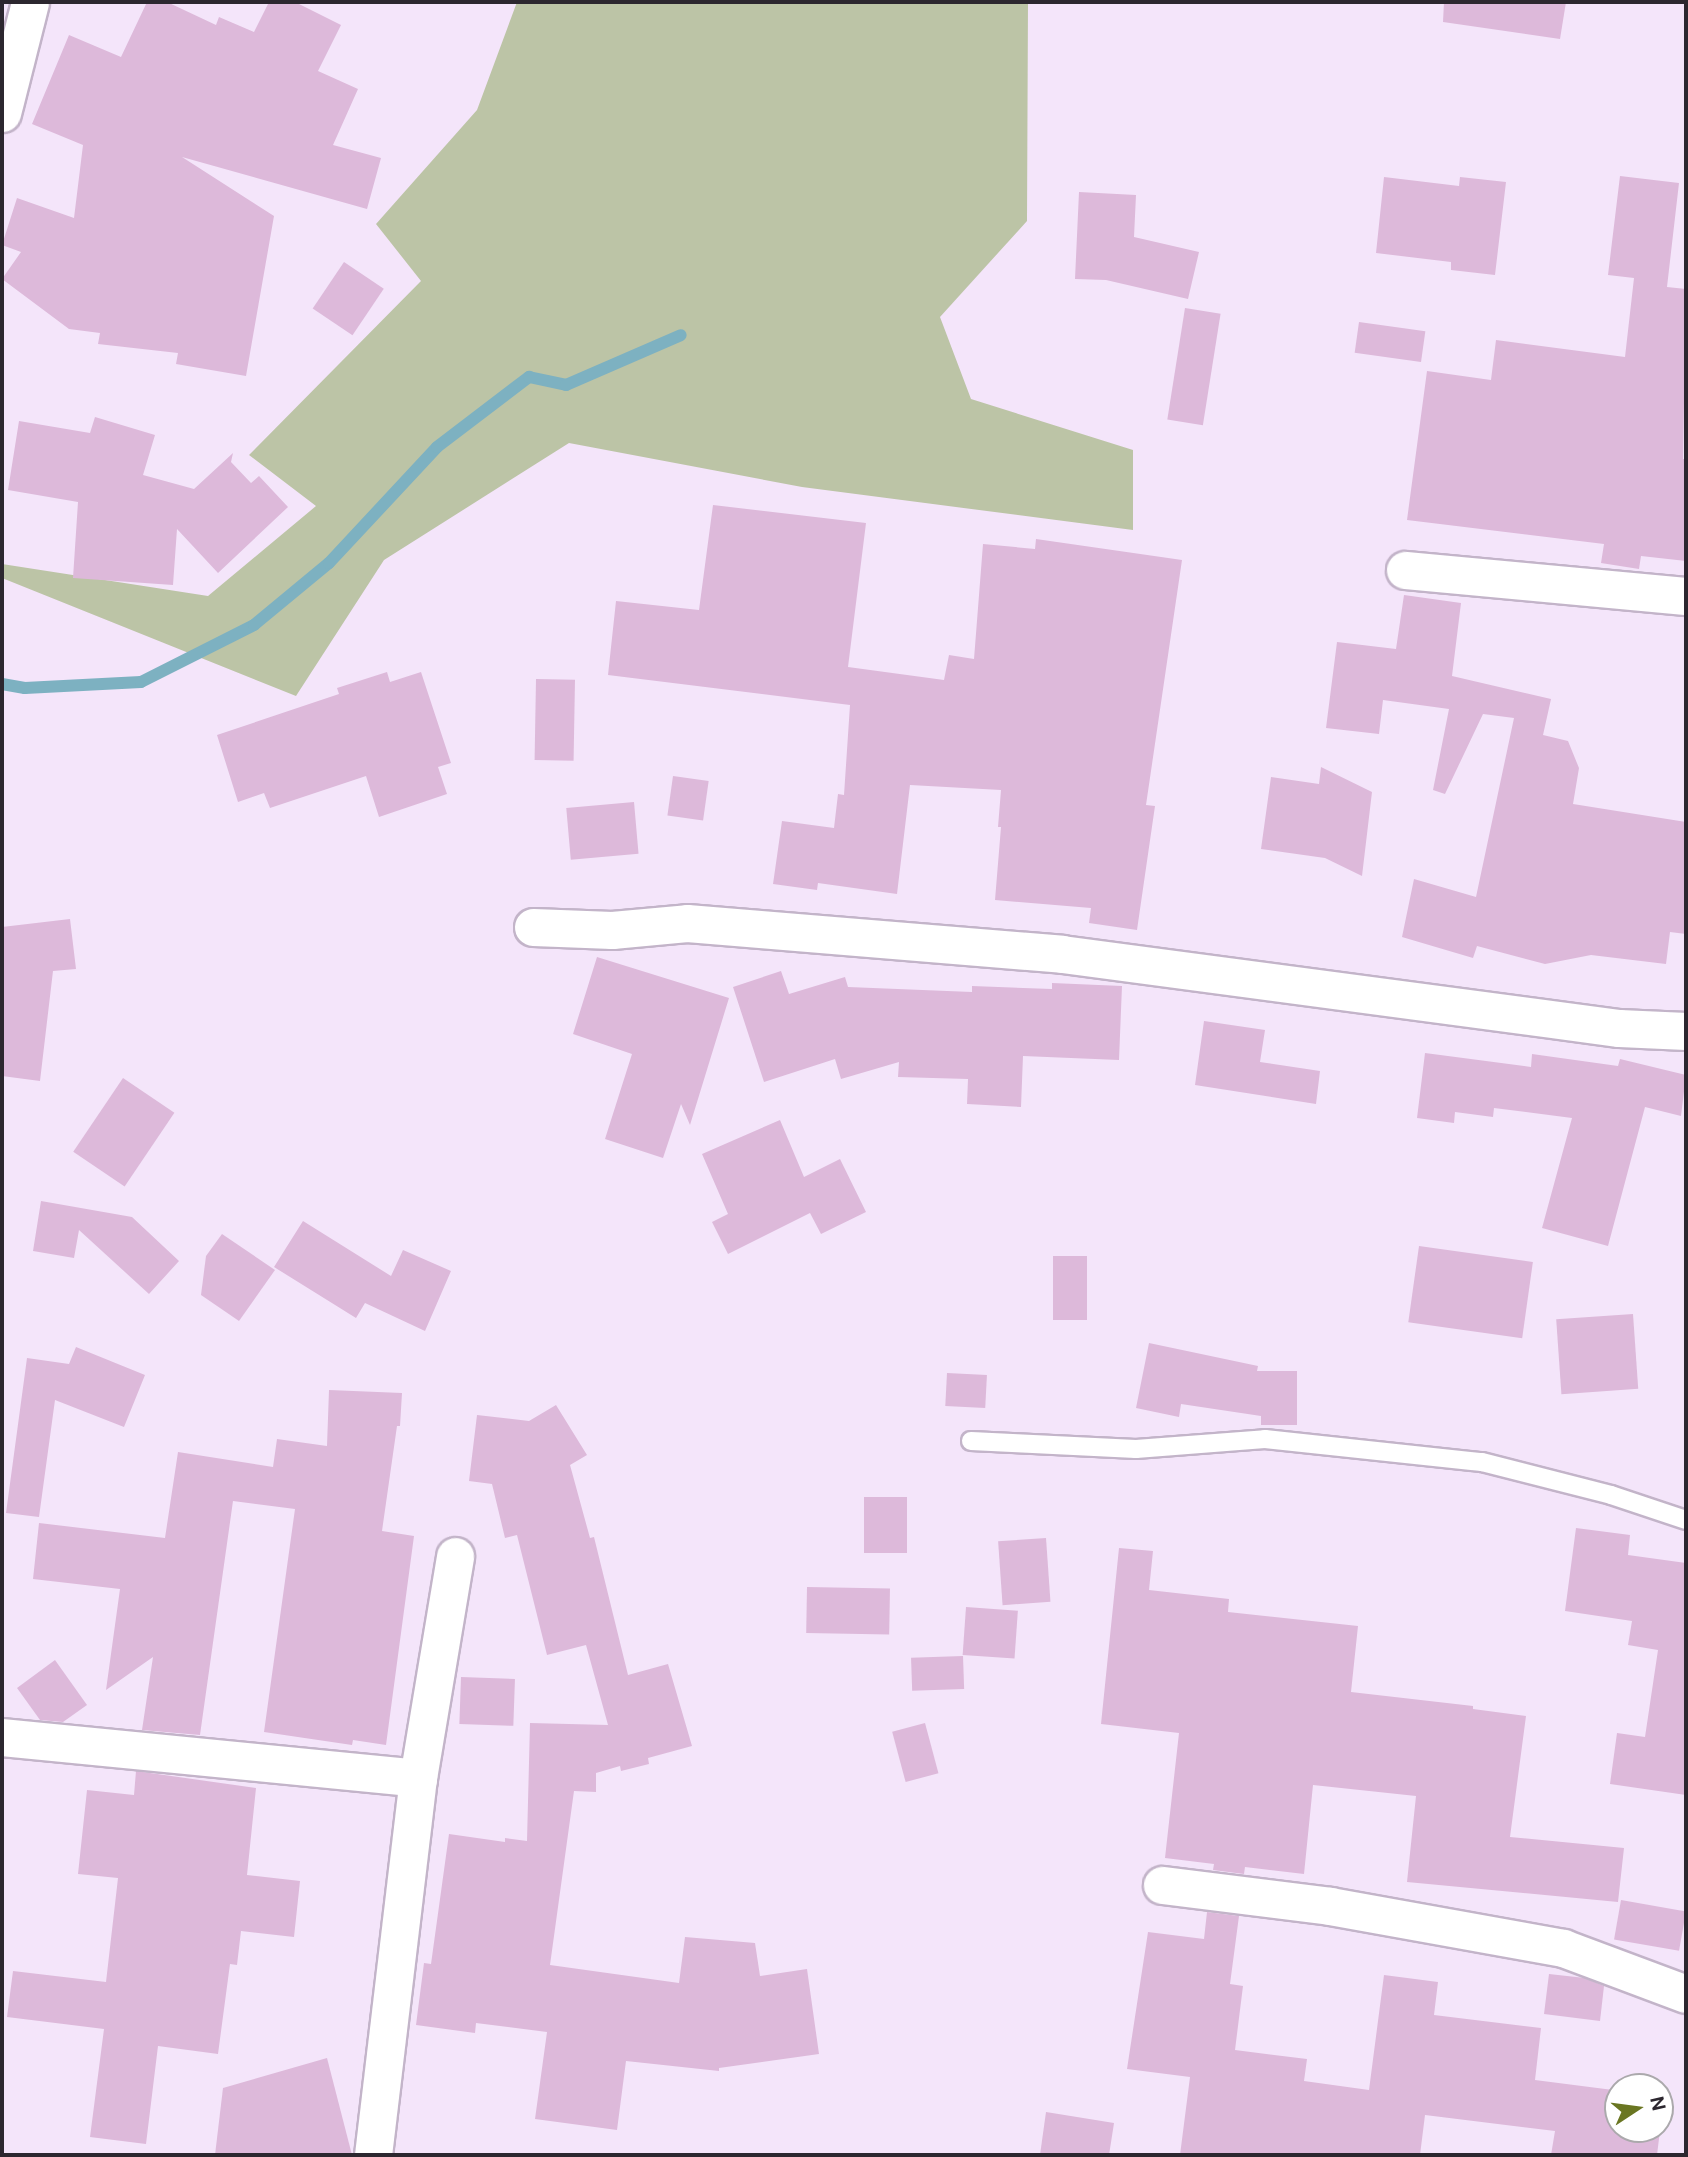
<!DOCTYPE html>
<style>
body{margin:0}
#map{position:relative;width:1688px;height:2157px;overflow:hidden;background:#f4e5fa;font-family:"DM Sans",sans-serif}
div>[style]{position:absolute}
[style*='--x']{left:calc(var(--x)*1px);top:calc(var(--y)*1px);width:calc(var(--w)*1px);rotate:calc(var(--a)*1deg)}
.green>*{inset:0;background:#bcc4a6}
.stream>*{height:12px;margin:-6px;padding:0 6px;transform-origin:6px;border-radius:6px;background:#7db1c1}
.building>*{inset:0;background:#ddb9da;transform-origin:0 0}
.roads{filter:drop-shadow(2px 0 #c3b4c9) drop-shadow(-2px 0 #c3b4c9) drop-shadow(0 2px #c3b4c9) drop-shadow(0 -2px #c3b4c9)}
.service>*{height:18px;margin:-9px;padding:0 9px;transform-origin:9px;border-radius:9px;background:#fff}
.minor>*{height:37px;margin:-18.5px;padding:0 18.5px;transform-origin:18.5px;border-radius:18.5px;background:#fff}
span{translate:-50% -50%;white-space:nowrap;text-align:center;line-height:1.15;-webkit-text-stroke:6px #fff;paint-order:stroke}
.frame{position:absolute;inset:0;border:4px solid #2c272f;pointer-events:none}
.north{position:absolute;left:1604px;top:2073px;width:70px;height:70px;box-sizing:border-box;background:#fff;border:2px solid #aba9ac;border-radius:50%;rotate:77deg;font-size:19px;font-weight:700;line-height:28px;text-align:center;color:#2c272f}
.north::after{content:'';display:block;margin:auto;width:24px;height:32px;background:#6a7622;clip-path:polygon(50% 0,100% 100%,50% 72%,0 100%)}
</style>
<div id="map">
<div class="green">
<div style="clip-path:polygon(517px 2px,1028px 2px,1027px 221px,940px 317px,971px 399px,1133px 450px,1133px 530px,802px 487px,569px 443px,384px 560px,296px 696px,2px 578px,2px 564px,208px 596px,316px 506px,249px 455px,421px 281px,376px 224px,477px 110px)"></div>
</div>
<div class="stream">
<div style="--x:2;--y:684;--w:23;--a:10"></div>
<div style="--x:25;--y:688;--w:116;--a:-3"></div>
<div style="--x:141;--y:682;--w:127;--a:-26.8"></div>
<div style="--x:254;--y:625;--w:97;--a:-39.6"></div>
<div style="--x:329;--y:563;--w:158;--a:-47"></div>
<div style="--x:437;--y:447;--w:116;--a:-37.3"></div>
<div style="--x:529;--y:377;--w:38;--a:12"></div>
<div style="--x:566;--y:385;--w:125;--a:-23.5"></div>
</div>
<div class="building">
<div style="clip-path:polygon(147px 2px,167px 2px,216px 25px,219px 17px,254px 32px,269px 2px,295px 2px,341px 25px,318px 71px,358px 89px,333px 145px,381px 158px,367px 209px,182px 157px,274px 216px,246px 376px,176px 364px,178px 353px,98px 344px,100px 333px,69px 329px,2px 279px,21px 252px,2px 245px,17px 198px,74px 218px,83px 145px,32px 124px,69px 35px,121px 57px)"></div>
<div style="clip-path:polygon(1444px 2px,1566px 2px,1560px 39px,1443px 22px)"></div>
<div style="clip-path:polygon(1620px 176px,1679px 183px,1667px 287px,1686px 289px,1683px 459px,1686px 459px,1686px 561px,1641px 556px,1639px 569px,1601px 563px,1604px 544px,1407px 520px,1427px 371px,1491px 380px,1496px 340px,1625px 357px,1634px 278px,1608px 275px)"></div>
<div style="clip-path:polygon(1384px 177px,1459px 186px,1460px 177px,1506px 182px,1495px 275px,1451px 270px,1451px 262px,1376px 253px)"></div>
<div style="clip-path:polygon(1079px 192px,1136px 195px,1134px 237px,1199px 252px,1188px 299px,1106px 280px,1075px 279px)"></div>
<div style="left:344px;top:262px;width:48px;height:56px;rotate:34deg"></div>
<div style="left:1185px;top:308px;width:36px;height:113px;rotate:9deg"></div>
<div style="left:1359px;top:322px;width:67px;height:31px;rotate:8deg"></div>
<div style="clip-path:polygon(95px 417px,155px 435px,143px 475px,194px 489px,233px 453px,231px 462px,251px 483px,259px 476px,288px 507px,218px 573px,177px 529px,173px 585px,73px 578px,78px 502px,8px 490px,19px 421px,90px 433px)"></div>
<div style="clip-path:polygon(713px 505px,866px 523px,848px 667px,944px 680px,949px 655px,974px 659px,983px 544px,1035px 549px,1036px 539px,1182px 560px,1146px 805px,1155px 806px,1137px 930px,1089px 923px,1091px 908px,995px 900px,1001px 827px,998px 827px,1001px 790px,910px 785px,897px 894px,818px 883px,817px 890px,773px 884px,782px 821px,834px 828px,838px 794px,844px 795px,850px 705px,608px 675px,616px 601px,699px 610px)"></div>
<div style="clip-path:polygon(1404px 595px,1461px 603px,1452px 676px,1551px 699px,1543px 735px,1568px 741px,1579px 768px,1573px 804px,1686px 822px,1686px 934px,1670px 932px,1666px 964px,1591px 955px,1545px 964px,1477px 946px,1473px 958px,1402px 937px,1414px 879px,1476px 897px,1514px 718px,1483px 714px,1445px 794px,1433px 790px,1449px 709px,1383px 700px,1379px 734px,1326px 728px,1337px 642px,1396px 649px)"></div>
<div style="clip-path:polygon(387px 672px,390px 682px,421px 672px,451px 763px,438px 767px,447px 794px,379px 817px,366px 776px,270px 808px,264px 793px,238px 802px,217px 735px,339px 694px,337px 688px)"></div>
<div style="left:536px;top:679px;width:39px;height:81px;rotate:1deg"></div>
<div style="clip-path:polygon(1321px 767px,1372px 792px,1362px 876px,1325px 858px,1261px 849px,1271px 777px,1319px 784px)"></div>
<div style="left:673px;top:776px;width:36px;height:40px;rotate:8deg"></div>
<div style="left:634px;top:802px;width:52px;height:68px;rotate:85deg"></div>
<div style="clip-path:polygon(70px 919px,76px 969px,53px 971px,40px 1081px,2px 1076px,2px 927px)"></div>
<div style="clip-path:polygon(597px 957px,729px 998px,690px 1125px,681px 1104px,663px 1158px,605px 1139px,632px 1054px,573px 1034px)"></div>
<div style="clip-path:polygon(781px 971px,789px 994px,845px 977px,848px 987px,972px 992px,972px 986px,1052px 989px,1052px 983px,1122px 986px,1119px 1060px,1023px 1056px,1021px 1107px,967px 1104px,968px 1079px,898px 1077px,899px 1062px,841px 1079px,835px 1059px,764px 1082px,733px 987px)"></div>
<div style="clip-path:polygon(1204px 1021px,1265px 1030px,1260px 1062px,1320px 1071px,1316px 1104px,1195px 1085px)"></div>
<div style="clip-path:polygon(1425px 1053px,1531px 1067px,1532px 1054px,1618px 1066px,1620px 1059px,1686px 1075px,1681px 1116px,1645px 1107px,1608px 1246px,1542px 1228px,1572px 1118px,1494px 1108px,1493px 1117px,1455px 1112px,1454px 1123px,1417px 1118px)"></div>
<div style="left:123px;top:1078px;width:62px;height:89px;rotate:34deg"></div>
<div style="clip-path:polygon(780px 1120px,804px 1177px,840px 1159px,866px 1212px,821px 1234px,810px 1213px,728px 1254px,712px 1222px,728px 1214px,702px 1154px)"></div>
<div style="clip-path:polygon(41px 1201px,132px 1217px,179px 1261px,149px 1294px,79px 1230px,74px 1258px,33px 1251px)"></div>
<div style="clip-path:polygon(303px 1221px,391px 1276px,403px 1250px,451px 1271px,425px 1331px,365px 1303px,356px 1318px,274px 1267px)"></div>
<div style="clip-path:polygon(222px 1234px,275px 1270px,239px 1321px,201px 1295px,206px 1256px)"></div>
<div style="left:1419px;top:1246px;width:115px;height:77px;rotate:8deg"></div>
<div style="left:1053px;top:1256px;width:34px;height:64px"></div>
<div style="left:1633px;top:1314px;width:75px;height:77px;rotate:86deg"></div>
<div style="clip-path:polygon(1149px 1343px,1258px 1366px,1257px 1371px,1297px 1371px,1297px 1425px,1261px 1425px,1261px 1416px,1181px 1404px,1179px 1417px,1136px 1408px)"></div>
<div style="clip-path:polygon(76px 1347px,145px 1375px,124px 1427px,55px 1400px,39px 1517px,6px 1513px,27px 1358px,69px 1364px)"></div>
<div style="left:947px;top:1373px;width:40px;height:33px;rotate:3deg"></div>
<div style="clip-path:polygon(329px 1390px,402px 1393px,400px 1426px,397px 1426px,382px 1531px,414px 1536px,386px 1745px,353px 1740px,352px 1745px,264px 1732px,295px 1509px,233px 1501px,200px 1735px,142px 1730px,153px 1657px,106px 1690px,120px 1589px,33px 1579px,39px 1523px,165px 1538px,178px 1452px,273px 1467px,277px 1439px,327px 1446px)"></div>
<div style="clip-path:polygon(556px 1405px,587px 1455px,570px 1465px,590px 1538px,594px 1537px,628px 1675px,668px 1664px,692px 1746px,648px 1758px,649px 1764px,621px 1771px,620px 1766px,596px 1773px,596px 1792px,574px 1791px,550px 1965px,679px 1983px,685px 1937px,755px 1943px,760px 1976px,807px 1969px,819px 2054px,719px 2068px,719px 2071px,626px 2061px,617px 2130px,535px 2119px,547px 2032px,476px 2023px,475px 2033px,416px 2025px,424px 1963px,431px 1964px,449px 1834px,505px 1842px,505px 1838px,527px 1841px,530px 1723px,608px 1725px,586px 1645px,547px 1655px,517px 1535px,505px 1538px,492px 1484px,469px 1481px,477px 1415px,529px 1421px)"></div>
<div style="left:864px;top:1497px;width:43px;height:56px"></div>
<div style="clip-path:polygon(1576px 1528px,1630px 1535px,1628px 1555px,1686px 1563px,1686px 1795px,1610px 1784px,1617px 1733px,1645px 1737px,1658px 1650px,1628px 1645px,1632px 1621px,1565px 1611px)"></div>
<div style="left:1046px;top:1538px;width:64px;height:48px;rotate:86deg"></div>
<div style="clip-path:polygon(1119px 1548px,1153px 1551px,1149px 1590px,1229px 1599px,1228px 1612px,1358px 1626px,1351px 1692px,1473px 1706px,1473px 1709px,1526px 1716px,1510px 1837px,1624px 1848px,1618px 1902px,1407px 1882px,1416px 1796px,1313px 1785px,1304px 1874px,1245px 1867px,1244px 1874px,1213px 1870px,1214px 1864px,1165px 1858px,1179px 1733px,1101px 1724px)"></div>
<div style="left:807px;top:1587px;width:83px;height:46px;rotate:1deg"></div>
<div style="left:966px;top:1607px;width:52px;height:48px;rotate:4deg"></div>
<div style="left:963px;top:1656px;width:33px;height:52px;rotate:88deg"></div>
<div style="clip-path:polygon(55px 1660px,87px 1705px,63px 1722px,40px 1720px,17px 1688px)"></div>
<div style="left:461px;top:1677px;width:54px;height:47px;rotate:2deg"></div>
<div style="left:925px;top:1723px;width:52px;height:34px;rotate:75deg"></div>
<div style="clip-path:polygon(136px 1771px,256px 1788px,247px 1875px,300px 1881px,294px 1937px,241px 1931px,237px 1965px,230px 1964px,218px 2054px,158px 2046px,146px 2144px,90px 2137px,104px 2029px,7px 2017px,13px 1971px,106px 1982px,118px 1878px,78px 1874px,87px 1790px,134px 1795px)"></div>
<div style="left:1621px;top:1900px;width:66px;height:40px;rotate:10deg"></div>
<div style="clip-path:polygon(1207px 1912px,1239px 1916px,1230px 1984px,1243px 1986px,1235px 2050px,1307px 2059px,1304px 2081px,1369px 2090px,1384px 1975px,1438px 1982px,1434px 2015px,1541px 2028px,1535px 2080px,1613px 2090px,1612px 2099px,1618px 2100px,1618px 2129px,1660px 2129px,1660px 2105px,1663px 2106px,1657px 2155px,1551px 2155px,1555px 2131px,1425px 2115px,1420px 2155px,1180px 2155px,1190px 2077px,1127px 2069px,1148px 1932px,1204px 1939px)"></div>
<div style="clip-path:polygon(1549px 1974px,1585px 1978px,1604px 1986px,1600px 2021px,1544px 2014px)"></div>
<div style="clip-path:polygon(327px 2058px,352px 2155px,215px 2155px,223px 2088px)"></div>
<div style="clip-path:polygon(1046px 2112px,1114px 2123px,1109px 2155px,1040px 2155px)"></div>
</div>
<div class="roads">
<div class="service">
<div style="--x:971;--y:1441;--w:165;--a:2.8"></div>
<div style="--x:1136;--y:1449;--w:129;--a:-4.4"></div>
<div style="--x:1265;--y:1439;--w:218;--a:6.1"></div>
<div style="--x:1482;--y:1462;--w:133;--a:14.3"></div>
<div style="--x:1611;--y:1495;--w:79;--a:18.4"></div>
</div>
<div class="minor">
<div style="--x:2;--y:113;--w:114;--a:-75.8"></div>
<div style="--x:1405;--y:570;--w:282;--a:5.3"></div>
<div style="--x:533;--y:927;--w:79;--a:2.2"></div>
<div style="--x:612;--y:930;--w:75;--a:-5.3"></div>
<div style="--x:687;--y:923;--w:376;--a:4.7"></div>
<div style="--x:1062;--y:954;--w:562;--a:7.57"></div>
<div style="--x:1619;--y:1028;--w:67;--a:2.6"></div>
<div style="--x:2;--y:1737;--w:418;--a:5.6"></div>
<div style="--x:1162;--y:1885;--w:169;--a:7.1"></div>
<div style="--x:1330;--y:1906;--w:237;--a:10.2"></div>
<div style="--x:1563;--y:1948;--w:131;--a:20.5"></div>
<div style="--x:373;--y:2155;--w:380;--a:-83.2"></div>
<div style="--x:418;--y:1778;--w:225;--a:-80.5"></div>
</div>
</div>
<div class="frame"></div>
<div class="north">N</div>
</div>
